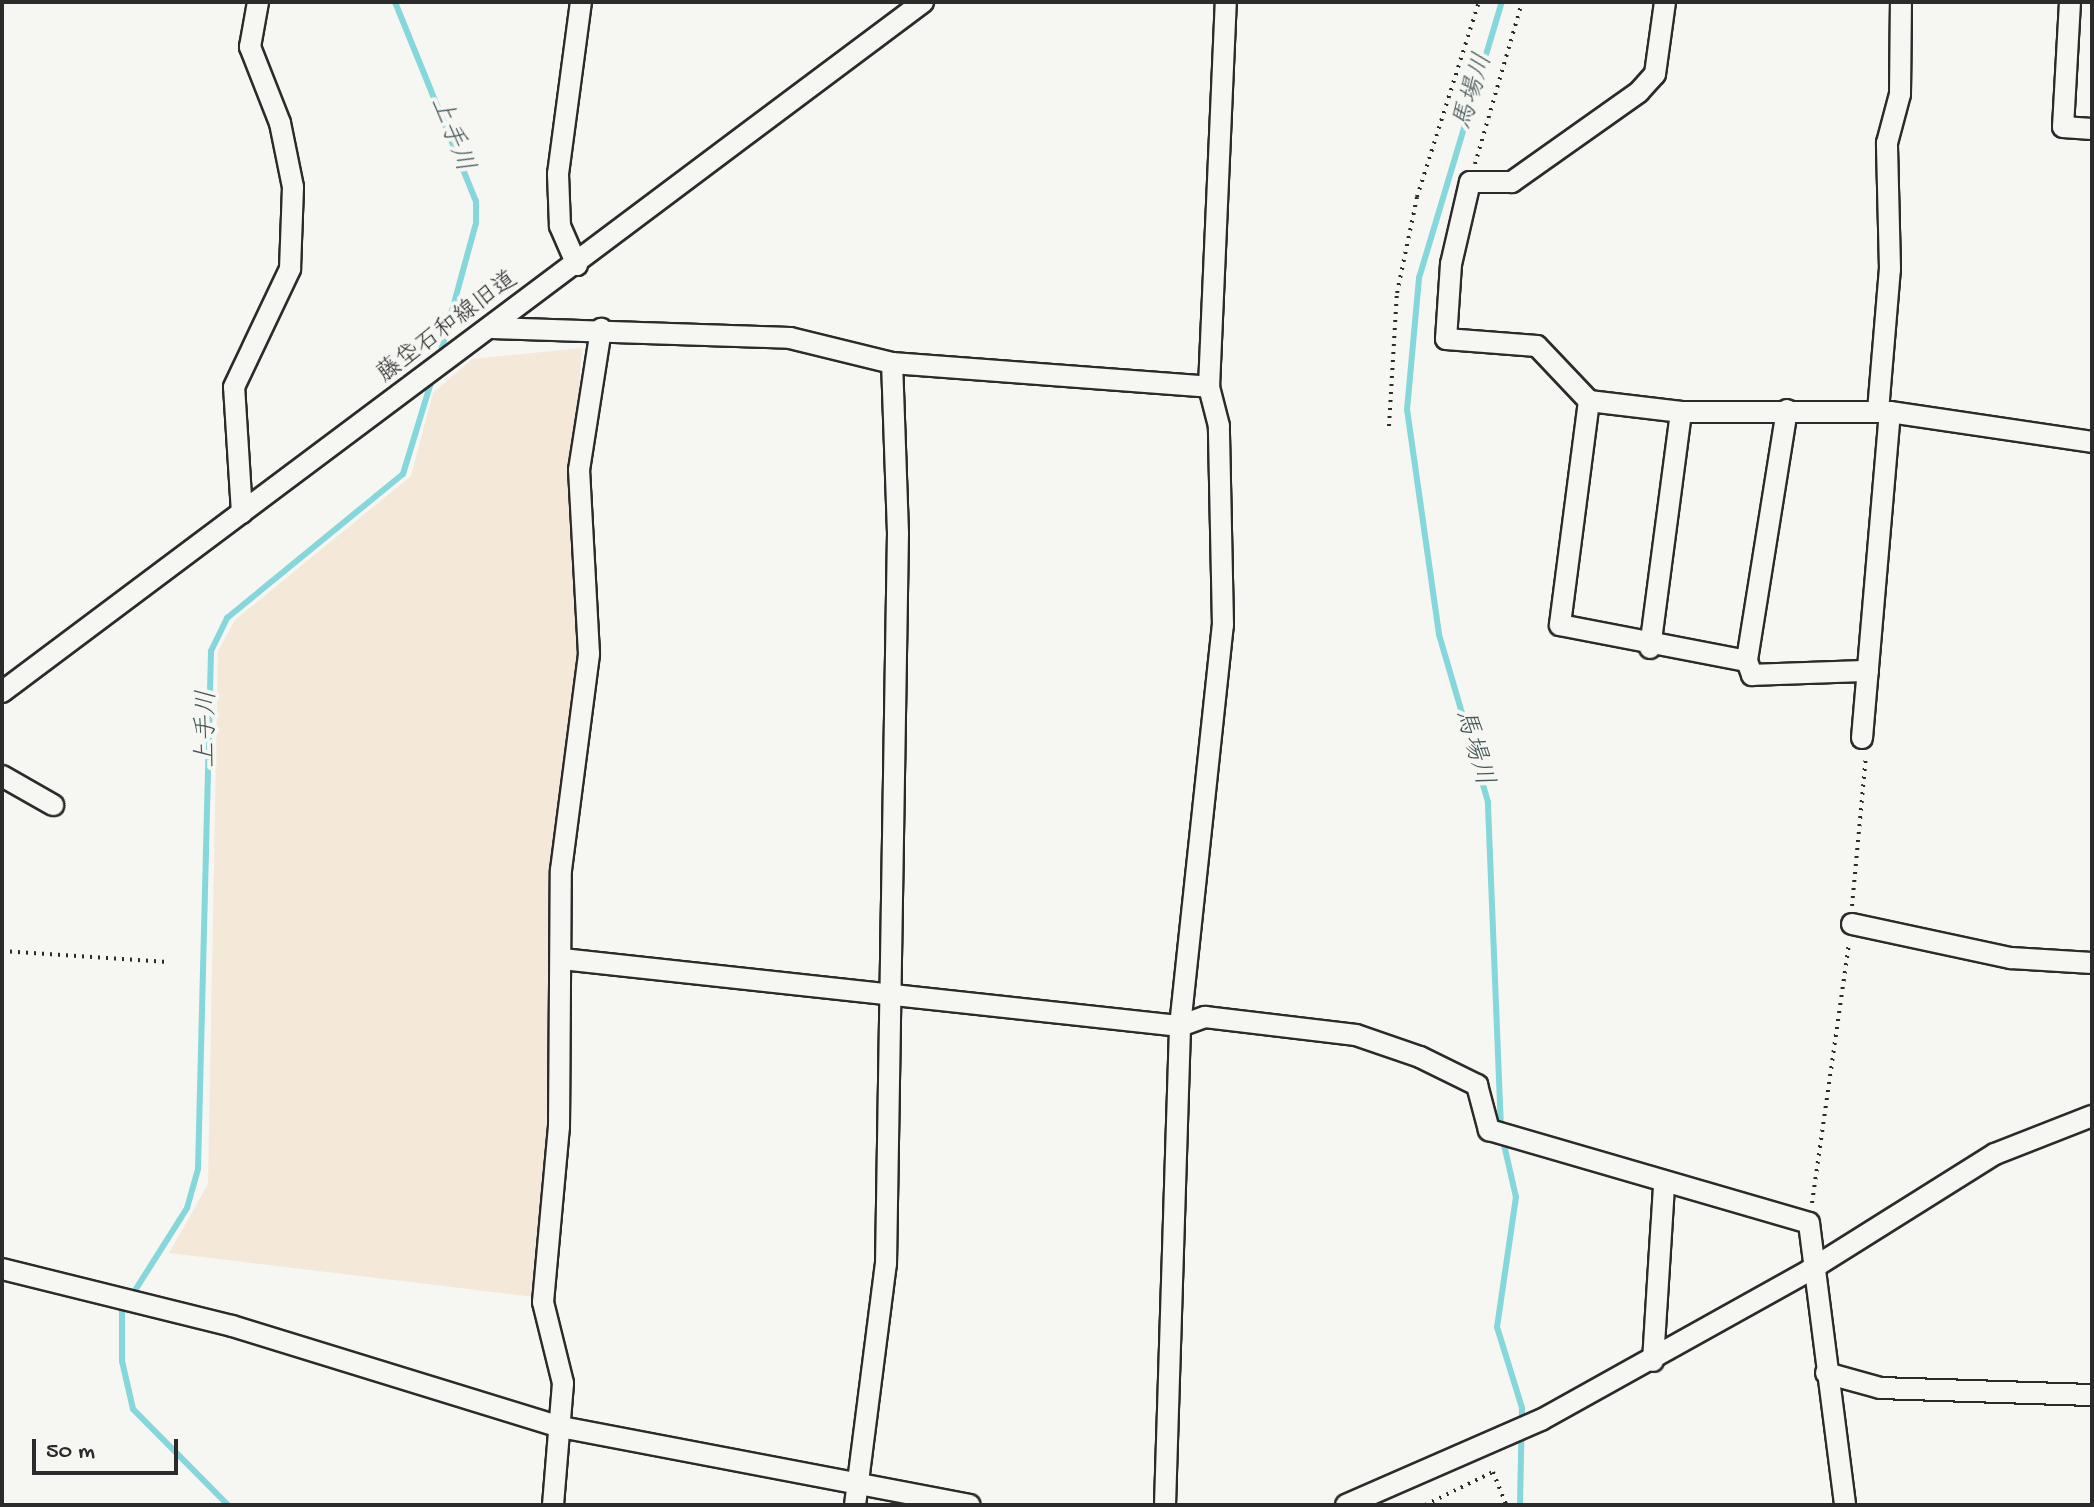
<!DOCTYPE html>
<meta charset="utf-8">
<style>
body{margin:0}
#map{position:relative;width:2094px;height:1507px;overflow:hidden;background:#f6f6f2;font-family:"Gochi Hand","Klee One",sans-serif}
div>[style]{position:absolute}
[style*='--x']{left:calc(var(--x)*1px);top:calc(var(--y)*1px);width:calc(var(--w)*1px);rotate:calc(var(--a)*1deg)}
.built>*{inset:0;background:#f4e8d9}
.stream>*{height:6px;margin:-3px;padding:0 3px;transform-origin:3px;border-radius:3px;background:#85d7db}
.path>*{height:4px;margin-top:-2px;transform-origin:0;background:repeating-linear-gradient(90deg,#2b2b2b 0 2px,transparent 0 8px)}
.roads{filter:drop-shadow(2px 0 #2b2b2b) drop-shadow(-2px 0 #2b2b2b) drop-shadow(0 2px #2b2b2b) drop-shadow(0 -2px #2b2b2b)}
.minor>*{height:20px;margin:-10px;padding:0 10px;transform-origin:10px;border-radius:10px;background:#f6f6f2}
span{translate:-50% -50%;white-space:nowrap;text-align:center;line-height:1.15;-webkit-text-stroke:8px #f6f6f2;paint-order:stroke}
.street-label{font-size:24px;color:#2b2b2b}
.water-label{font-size:26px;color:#425657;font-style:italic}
.frame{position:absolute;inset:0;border:4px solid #2b2b2b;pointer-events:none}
.scale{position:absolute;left:32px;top:1439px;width:146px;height:36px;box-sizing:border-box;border:4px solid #2b2b2b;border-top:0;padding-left:10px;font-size:24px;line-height:28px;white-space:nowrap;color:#2b2b2b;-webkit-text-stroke:6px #f6f6f2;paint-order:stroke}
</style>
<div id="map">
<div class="built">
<div style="clip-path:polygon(582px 348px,572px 481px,579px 657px,556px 834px,549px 967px,552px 1132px,535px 1297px,169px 1253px,208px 1184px,218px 651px,235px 620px,411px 476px,433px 393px,472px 359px)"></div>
</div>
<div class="stream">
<div style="--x:395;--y:2;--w:215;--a:67.9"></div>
<div style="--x:476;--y:201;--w:22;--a:90"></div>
<div style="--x:476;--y:223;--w:140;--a:105.3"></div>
<div style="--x:1501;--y:1129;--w:327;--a:-92.3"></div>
<div style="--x:1488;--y:802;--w:175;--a:-106.3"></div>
<div style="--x:1439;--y:634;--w:226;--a:-98.1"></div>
<div style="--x:1407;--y:410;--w:133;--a:-84.8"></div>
<div style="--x:1419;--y:278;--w:288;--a:-73.3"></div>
<div style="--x:1503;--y:1140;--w:58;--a:77.2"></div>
<div style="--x:1516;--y:1197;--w:131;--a:98.3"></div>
<div style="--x:1497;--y:1327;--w:85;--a:72.8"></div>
<div style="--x:1522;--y:1408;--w:97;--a:91.2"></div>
<div style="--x:228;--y:1505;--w:135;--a:-134.7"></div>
<div style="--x:133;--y:1409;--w:49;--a:-102.9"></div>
<div style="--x:122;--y:1361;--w:50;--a:-90"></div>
<div style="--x:122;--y:1311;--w:122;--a:-57.7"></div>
<div style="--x:187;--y:1208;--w:41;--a:-74.2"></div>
<div style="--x:198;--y:1169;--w:518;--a:-88.56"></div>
<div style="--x:211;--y:651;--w:37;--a:-64"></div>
<div style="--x:227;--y:618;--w:227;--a:-39.3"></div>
<div style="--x:403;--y:474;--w:102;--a:-73"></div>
</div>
<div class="path">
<div style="--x:1475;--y:164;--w:169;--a:-73.8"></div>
<div style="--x:1389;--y:426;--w:133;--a:-86.6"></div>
<div style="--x:1397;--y:293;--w:98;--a:-78.2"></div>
<div style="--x:1417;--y:197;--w:205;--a:-72.4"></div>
<div style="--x:1852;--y:906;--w:151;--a:-84.7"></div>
<div style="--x:2;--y:951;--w:166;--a:3.8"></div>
<div style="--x:1812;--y:1203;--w:263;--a:-81.9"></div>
<div style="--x:1425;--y:1505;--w:76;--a:-25.9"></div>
<div style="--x:1493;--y:1472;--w:35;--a:68"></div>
</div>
<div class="roads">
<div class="minor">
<div style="--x:1665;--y:2;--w:73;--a:97.9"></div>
<div style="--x:1655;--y:74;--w:24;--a:132"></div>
<div style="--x:1639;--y:92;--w:156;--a:144.7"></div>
<div style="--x:1512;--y:182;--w:42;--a:180"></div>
<div style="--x:1470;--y:182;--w:84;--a:103"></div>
<div style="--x:1451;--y:264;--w:75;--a:93.8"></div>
<div style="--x:1446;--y:339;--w:91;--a:4.4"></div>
<div style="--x:1537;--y:346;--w:76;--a:46.6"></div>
<div style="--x:1589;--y:401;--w:93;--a:6.8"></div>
<div style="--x:1681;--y:412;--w:209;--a:0"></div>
<div style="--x:1890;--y:412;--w:204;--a:8.4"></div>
<div style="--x:2070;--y:2;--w:125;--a:93.2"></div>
<div style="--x:2063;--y:127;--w:29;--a:4"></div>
<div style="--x:577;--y:265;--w:43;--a:-113.6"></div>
<div style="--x:560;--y:226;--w:52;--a:-92.2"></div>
<div style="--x:558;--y:174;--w:174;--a:-82.4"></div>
<div style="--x:492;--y:328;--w:298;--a:1.9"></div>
<div style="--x:790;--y:338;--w:105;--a:13.8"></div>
<div style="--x:892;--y:363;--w:318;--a:4.3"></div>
<div style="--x:1589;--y:401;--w:226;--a:97.4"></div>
<div style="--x:1560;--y:625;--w:190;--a:10.9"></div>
<div style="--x:1787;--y:410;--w:254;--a:99.1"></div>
<div style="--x:1747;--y:661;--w:15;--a:70"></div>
<div style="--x:1752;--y:675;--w:116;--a:-2"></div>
<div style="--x:1878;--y:411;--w:143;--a:-85.2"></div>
<div style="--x:1890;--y:269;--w:126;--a:-91.4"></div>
<div style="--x:1887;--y:143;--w:51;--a:-75.1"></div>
<div style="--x:1900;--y:94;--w:92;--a:-89.4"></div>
<div style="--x:242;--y:513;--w:126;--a:-93.6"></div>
<div style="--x:234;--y:387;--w:131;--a:-64.6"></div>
<div style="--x:290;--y:269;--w:82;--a:-87.9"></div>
<div style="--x:293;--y:187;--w:65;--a:-101.5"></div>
<div style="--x:280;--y:123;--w:82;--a:-111.5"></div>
<div style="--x:250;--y:47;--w:46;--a:-79.9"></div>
<div style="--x:1650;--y:648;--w:238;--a:-82.5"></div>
<div style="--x:2;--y:692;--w:1151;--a:-36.84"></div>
<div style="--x:1862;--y:738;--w:327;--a:-85.1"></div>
<div style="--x:2;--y:776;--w:59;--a:29.6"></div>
<div style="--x:1852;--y:924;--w:163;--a:12.1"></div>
<div style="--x:2011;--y:958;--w:81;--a:3.5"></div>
<div style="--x:562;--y:959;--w:622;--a:6.19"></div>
<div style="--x:1180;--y:1026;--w:27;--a:-20"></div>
<div style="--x:1205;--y:1017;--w:152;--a:6.8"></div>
<div style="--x:1356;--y:1035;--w:68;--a:19"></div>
<div style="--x:1420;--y:1057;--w:64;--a:26.2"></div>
<div style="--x:1477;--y:1085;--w:47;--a:75.1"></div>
<div style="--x:1489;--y:1130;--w:333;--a:16.2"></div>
<div style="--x:1809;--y:1223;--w:284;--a:82.7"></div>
<div style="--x:2;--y:1269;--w:237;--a:13.9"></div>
<div style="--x:232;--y:1326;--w:344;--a:17.1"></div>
<div style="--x:561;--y:1427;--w:416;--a:10.8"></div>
<div style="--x:1653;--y:1361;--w:176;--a:-86.4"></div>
<div style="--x:1826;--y:1373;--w:56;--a:15.5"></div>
<div style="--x:1880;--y:1388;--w:212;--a:1.9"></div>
<div style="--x:553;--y:1505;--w:122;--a:-85.3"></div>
<div style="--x:563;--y:1383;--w:83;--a:-103.9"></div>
<div style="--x:543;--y:1302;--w:176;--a:-84.8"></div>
<div style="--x:559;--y:1127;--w:257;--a:-89.6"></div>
<div style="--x:561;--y:870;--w:218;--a:-82.6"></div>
<div style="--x:589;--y:654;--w:184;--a:-93.1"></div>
<div style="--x:579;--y:470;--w:143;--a:-81.1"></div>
<div style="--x:855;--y:1505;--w:243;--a:-82.7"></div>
<div style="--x:886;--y:1264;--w:731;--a:-89.06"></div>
<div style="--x:898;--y:533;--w:170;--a:-92"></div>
<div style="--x:1165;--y:1505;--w:479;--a:-88.2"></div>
<div style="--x:1180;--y:1026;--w:403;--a:-83.9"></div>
<div style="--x:1223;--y:625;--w:199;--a:-91.2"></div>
<div style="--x:1219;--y:426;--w:40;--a:-104.4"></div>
<div style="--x:1209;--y:387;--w:385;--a:-87.5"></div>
<div style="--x:1346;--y:1505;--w:213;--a:-23.6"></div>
<div style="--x:1541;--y:1420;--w:308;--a:-29.1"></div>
<div style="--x:1810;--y:1270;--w:218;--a:-32.1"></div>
<div style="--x:1995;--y:1154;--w:104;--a:-21.4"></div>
</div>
</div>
<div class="street-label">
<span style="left:448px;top:328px;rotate:-37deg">藤垈石和線旧道</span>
</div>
<div class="water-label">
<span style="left:1475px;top:92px;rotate:-73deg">馬場川</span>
<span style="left:450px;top:135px;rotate:69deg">上手川</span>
<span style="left:209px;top:729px;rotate:-89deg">上手川</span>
<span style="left:1472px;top:748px;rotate:74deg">馬場川</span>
</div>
<div class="frame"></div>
<div class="scale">50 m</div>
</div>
